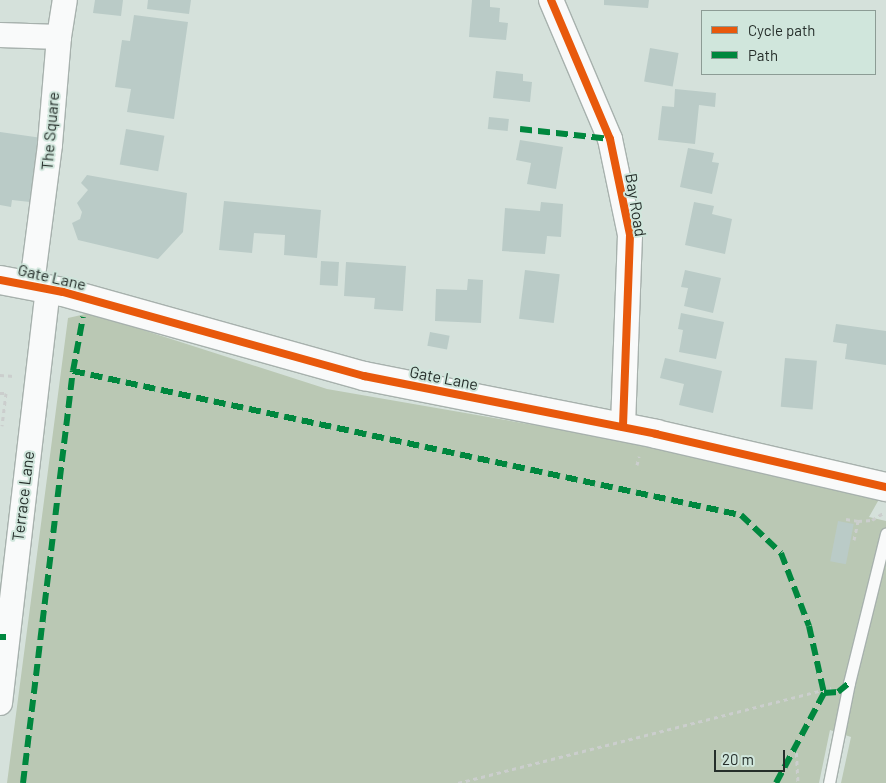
<!DOCTYPE html>
<style>
body{margin:0}
#map{position:relative;width:886px;height:783px;overflow:hidden;background:#d5e1db;font-family:Barlow,sans-serif}
div>[style]{position:absolute}
[style*='--x']{left:calc(var(--x)*1px);top:calc(var(--y)*1px);width:calc(var(--w)*1px);rotate:calc(var(--a)*1deg)}
.green>*{inset:0;background:#bac8b4}
.building>*{inset:0;background:#bacbc7;transform-origin:0 0}
.path>*{height:3px;margin-top:-1.5px;transform-origin:0;background:repeating-linear-gradient(90deg,#cbcecd 0 4px,transparent 0 8px)}
.roads{filter:drop-shadow(1px 0 #a7b1ad) drop-shadow(-1px 0 #a7b1ad) drop-shadow(0 1px #a7b1ad) drop-shadow(0 -1px #a7b1ad)}
.service>*{height:11px;margin:-5.5px;padding:0 5.5px;transform-origin:5.5px;border-radius:5.5px;background:#f9fafa}
.minor>*{height:24px;margin:-12px;padding:0 12px;transform-origin:12px;border-radius:12px;background:#f9fafa}
.tertiary>*{height:28px;margin:-14px;padding:0 14px;transform-origin:14px;border-radius:14px;background:#f9fafa}
.quiet>*{height:6px;margin-top:-3px;transform-origin:0;background:repeating-linear-gradient(90deg,#00873e 0 12px,transparent 0 18px)}
.cycleway>*{height:8px;margin:-4px;padding:0 4px;transform-origin:4px;border-radius:4px;background:#e8590c}
span{translate:-50% -50%;white-space:nowrap;text-align:center;line-height:1.15;-webkit-text-stroke:4px #d0e6dc;paint-order:stroke}
.street-label{font-size:16px;color:#252e2a}
.legend{position:absolute;left:701px;top:10px;width:175px;height:65px;box-sizing:border-box;background:#d0e6dc;border:1px solid #8c9c95;margin:0;padding:6px 9px;list-style:none;font-size:15px;color:#252e2a}
.legend li{display:flex;align-items:center;gap:10px;height:25px}
.legend b{width:25px;border:1px solid #8c9c95}
.scale{position:absolute;left:714px;top:750px;width:71px;height:22px;box-sizing:border-box;border:2px solid #252e2a;border-top:0;padding-left:6px;font-size:15px;line-height:18px;white-space:nowrap;color:#252e2a;-webkit-text-stroke:4px #d0e6dc;paint-order:stroke}
</style>
<div id="map">
<div class="green">
<div style="clip-path:polygon(90px 313px,327px 389px,597px 436px,882px 494px,869px 517px,886px 521px,886px 783px,841px 783px,851px 737px,830px 730px,819px 783px,7px 783px,68px 318px)"></div>
</div>
<div class="building">
<div style="clip-path:polygon(95px 0,123px 0,121px 16px,93px 13px)"></div>
<div style="clip-path:polygon(148px 0,191px 0,189px 14px,147px 9px)"></div>
<div style="clip-path:polygon(472px 0,490px 0,490px 7px,500px 8px,499px 22px,508px 23px,506px 40px,469px 37px)"></div>
<div style="clip-path:polygon(604px 0,649px 0,648px 8px,604px 5px)"></div>
<div style="clip-path:polygon(134px 15px,188px 22px,174px 119px,127px 112px,131px 89px,115px 87px,122px 40px,130px 41px)"></div>
<div style="left:650px;top:48px;width:29px;height:34px;rotate:10deg"></div>
<div style="clip-path:polygon(496px 71px,523px 74px,523px 81px,532px 82px,530px 102px,493px 98px)"></div>
<div style="clip-path:polygon(675px 89px,716px 93px,715px 107px,699px 105px,695px 144px,658px 140px,662px 106px,674px 107px)"></div>
<div style="left:489px;top:117px;width:20px;height:12px;rotate:6deg"></div>
<div style="left:126px;top:129px;width:39px;height:36px;rotate:10deg"></div>
<div style="clip-path:polygon(0 132px,42px 138px,39px 203px,12px 200px,11px 207px,0 205px)"></div>
<div style="clip-path:polygon(520px 140px,563px 147px,556px 189px,527px 184px,531px 163px,516px 160px)"></div>
<div style="clip-path:polygon(688px 148px,714px 153px,712px 162px,719px 163px,712px 194px,680px 187px)"></div>
<div style="clip-path:polygon(87px 175px,187px 193px,183px 232px,158px 259px,78px 240px,72px 223px,80px 219px,82px 212px,77px 203px,88px 190px,81px 183px)"></div>
<div style="clip-path:polygon(224px 201px,321px 210px,317px 258px,284px 255px,285px 235px,254px 233px,252px 253px,219px 250px)"></div>
<div style="clip-path:polygon(541px 202px,563px 204px,561px 237px,547px 236px,545px 254px,502px 251px,505px 208px,540px 211px)"></div>
<div style="clip-path:polygon(694px 202px,714px 206px,712px 214px,732px 219px,725px 254px,685px 245px)"></div>
<div style="left:321px;top:261px;width:18px;height:24px;rotate:3deg"></div>
<div style="clip-path:polygon(346px 262px,406px 266px,403px 311px,374px 309px,375px 298px,344px 296px)"></div>
<div style="left:525px;top:270px;width:35px;height:49px;rotate:7deg"></div>
<div style="clip-path:polygon(685px 270px,721px 278px,713px 313px,684px 306px,688px 288px,681px 287px)"></div>
<div style="clip-path:polygon(468px 279px,483px 280px,481px 323px,435px 321px,436px 289px,467px 290px)"></div>
<div style="clip-path:polygon(681px 313px,724px 322px,716px 359px,679px 352px,683px 330px,678px 329px)"></div>
<div style="clip-path:polygon(836px 324px,886px 331px,886px 365px,845px 359px,847px 344px,833px 342px)"></div>
<div style="left:430px;top:332px;width:20px;height:14px;rotate:11deg"></div>
<div style="clip-path:polygon(665px 358px,722px 371px,713px 413px,679px 405px,684px 384px,660px 378px)"></div>
<div style="left:785px;top:358px;width:32px;height:49px;rotate:5deg"></div>
<div style="left:838px;top:521px;width:16px;height:41px;rotate:11deg"></div>
</div>
<div class="path">
<div style="--x:0;--y:375;--w:14;--a:4"></div>
<div style="--x:0;--y:393;--w:6;--a:0"></div>
<div style="--x:6;--y:393;--w:33;--a:97"></div>
<div style="--x:637;--y:465;--w:9;--a:-77"></div>
<div style="--x:846;--y:519;--w:12;--a:9"></div>
<div style="--x:854;--y:540;--w:19;--a:-78"></div>
<div style="--x:858;--y:521;--w:14;--a:-4"></div>
<div style="--x:872;--y:520;--w:13;--a:-32"></div>
<div style="--x:796;--y:745;--w:38;--a:87"></div>
<div style="--x:458;--y:783;--w:385;--a:-14.3"></div>
</div>
<div class="roads">
<div class="service">
<div style="--x:829;--y:783;--w:102;--a:-78.7"></div>
<div style="--x:849;--y:683;--w:154;--a:-76.1"></div>
</div>
<div class="minor">
<div style="--x:551;--y:0;--w:151;--a:67"></div>
<div style="--x:610;--y:139;--w:98;--a:78.2"></div>
<div style="--x:630;--y:235;--w:192;--a:92.1"></div>
<div style="--x:0;--y:35;--w:59;--a:1.9"></div>
<div style="--x:59;--y:37;--w:108;--a:94.8"></div>
<div style="--x:50;--y:145;--w:140;--a:97.4"></div>
<div style="--x:59;--y:37;--w:37;--a:-81"></div>
<div style="--x:0;--y:703;--w:418;--a:-83.4"></div>
</div>
<div class="tertiary">
<div style="--x:0;--y:280;--w:64;--a:10.8"></div>
<div style="--x:63;--y:292;--w:313;--a:15.6"></div>
<div style="--x:364;--y:376;--w:298;--a:11.2"></div>
<div style="--x:656;--y:434;--w:236;--a:13"></div>
</div>
</div>
<div class="quiet">
<div style="--x:520;--y:129;--w:91;--a:6.3"></div>
<div style="--x:73;--y:371;--w:683;--a:12.17"></div>
<div style="--x:741;--y:515;--w:55;--a:43.5"></div>
<div style="--x:781;--y:553;--w:78;--a:69"></div>
<div style="--x:809;--y:626;--w:69;--a:77.4"></div>
<div style="--x:0;--y:637;--w:6;--a:0"></div>
<div style="--x:23;--y:783;--w:415;--a:-83.1"></div>
<div style="--x:73;--y:371;--w:55;--a:-79.5"></div>
<div style="--x:776;--y:783;--w:102;--a:-61.9"></div>
<div style="--x:824;--y:693;--w:14;--a:-4"></div>
<div style="--x:838;--y:692;--w:14;--a:-39"></div>
</div>
<div class="cycleway">
<div style="--x:551;--y:0;--w:151;--a:67"></div>
<div style="--x:610;--y:139;--w:98;--a:78.2"></div>
<div style="--x:630;--y:235;--w:192;--a:92.1"></div>
<div style="--x:0;--y:280;--w:64;--a:10.8"></div>
<div style="--x:63;--y:292;--w:313;--a:15.6"></div>
<div style="--x:364;--y:376;--w:298;--a:11.2"></div>
<div style="--x:656;--y:434;--w:236;--a:13"></div>
</div>
<div class="street-label">
<span style="left:50px;top:131px;rotate:-85deg">The Square</span>
<span style="left:636px;top:205px;rotate:81deg">Bay Road</span>
<span style="left:52px;top:277px;rotate:13deg">Gate Lane</span>
<span style="left:444px;top:378px;rotate:11deg">Gate Lane</span>
<span style="left:23px;top:496px;rotate:-83deg">Terrace Lane</span>
</div>
<ul class="legend">
<li><b style="height:6px;background:#e8590c"></b>Cycle path</li>
<li><b style="height:6px;background:#00873e"></b>Path</li>
</ul>
<div class="scale">20 m</div>
</div>
